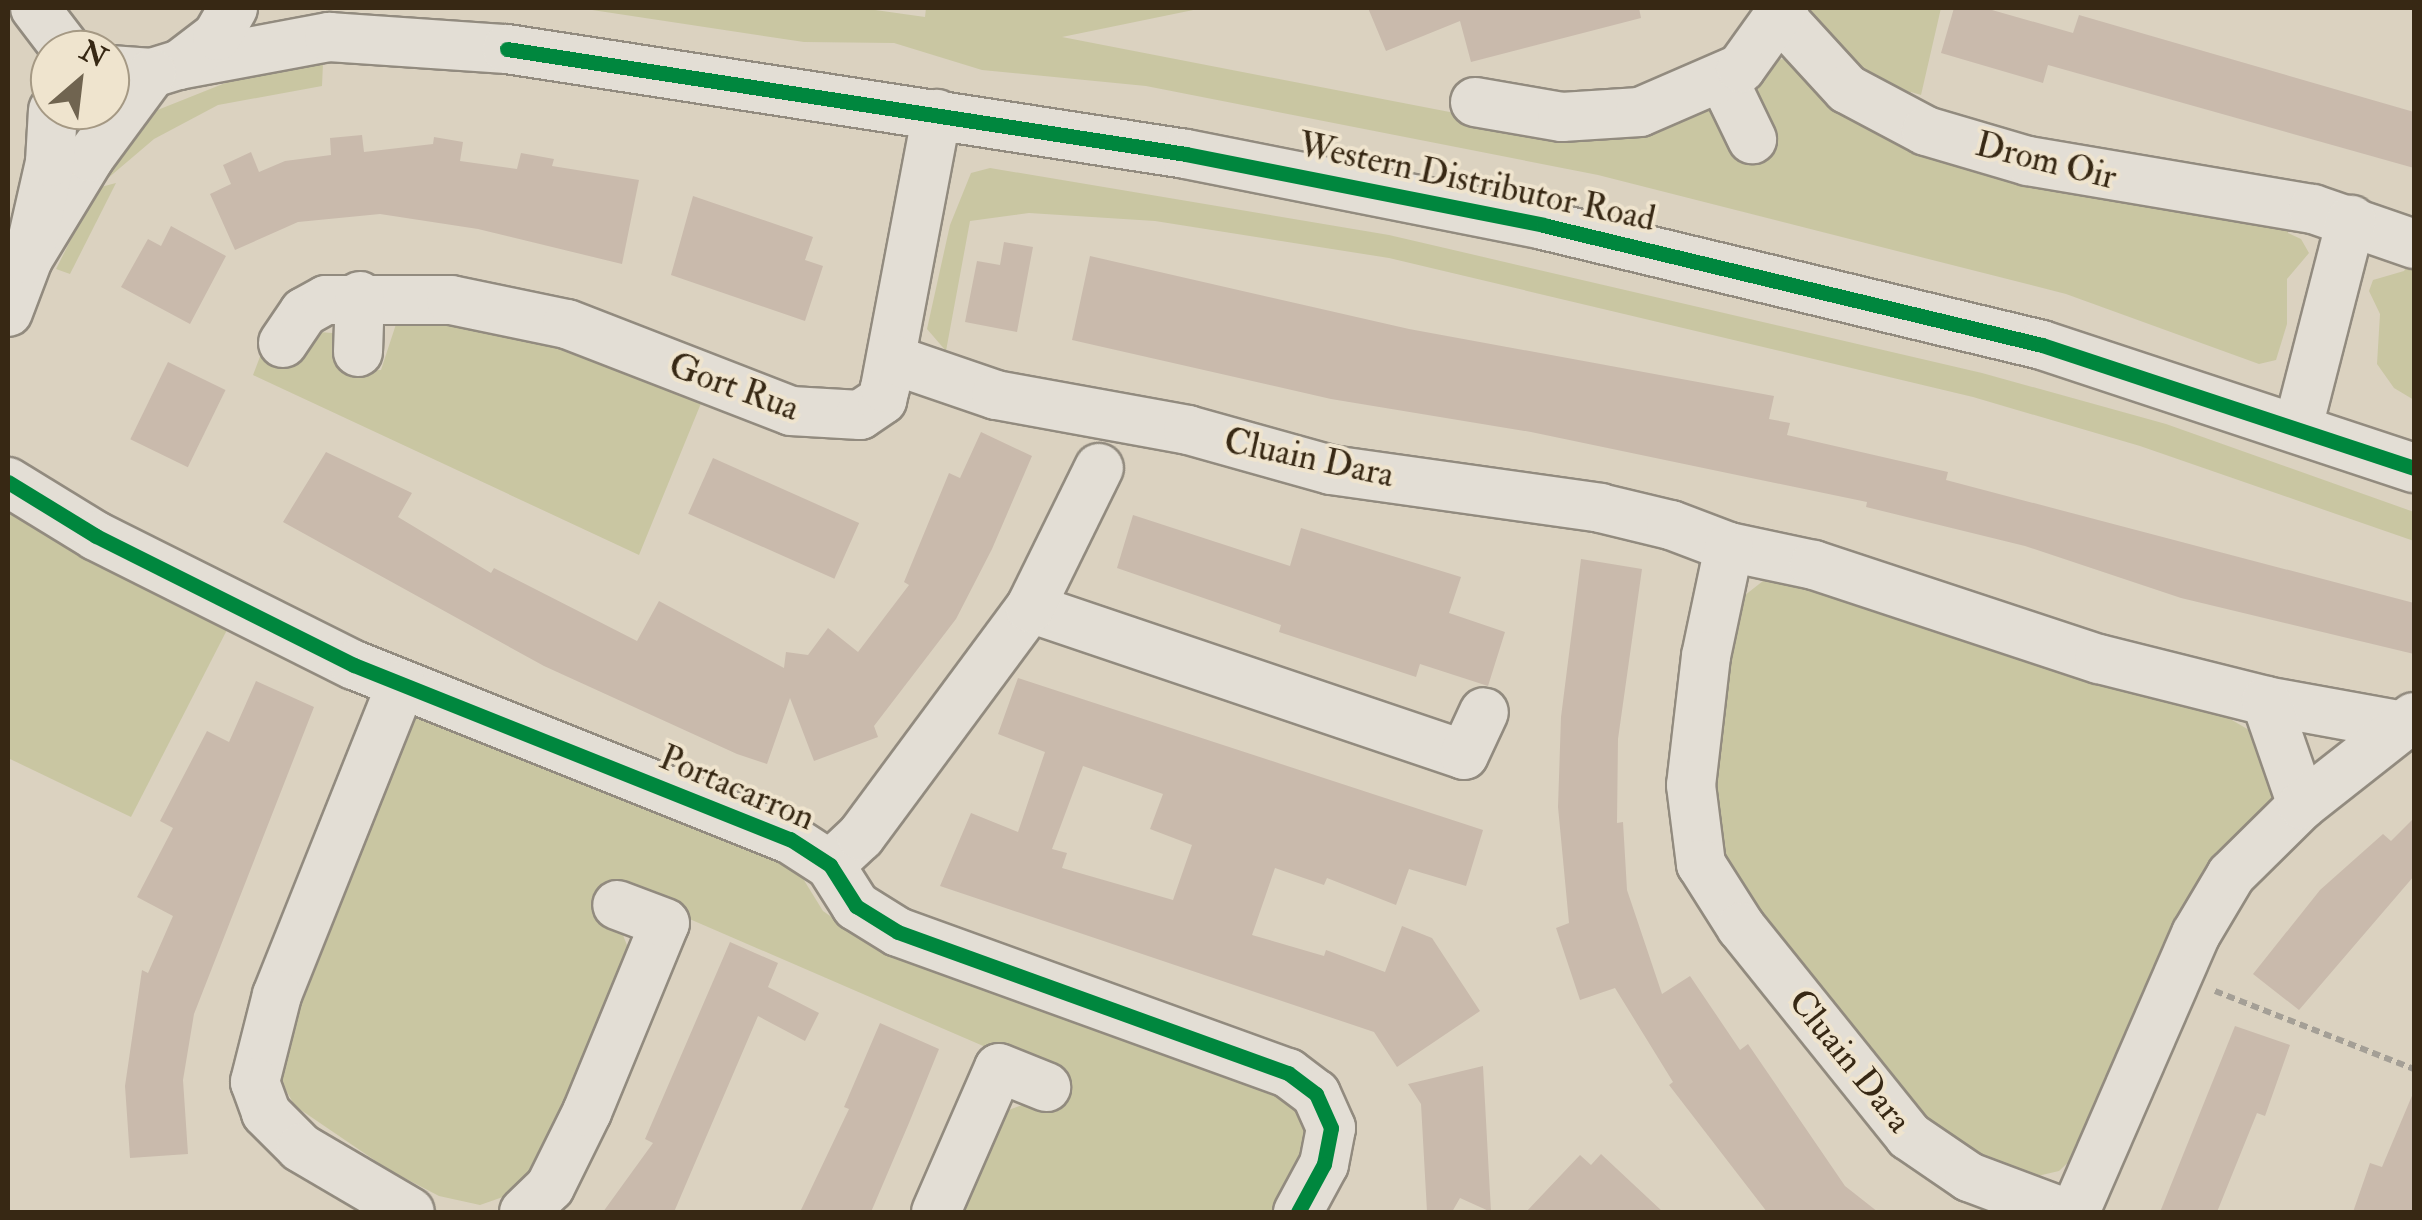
<!DOCTYPE html>
<style>
body{margin:0}
#map{position:relative;width:2422px;height:1220px;overflow:hidden;background:#dbd2c0;font-family:"IM FELL Double Pica",serif}
div>[style]{position:absolute}
[style*='--x']{left:calc(var(--x)*1px);top:calc(var(--y)*1px);width:calc(var(--w)*1px);rotate:calc(var(--a)*1deg)}
.green>*{inset:0;background:#c9c6a2}
.building>*{inset:0;background:#c9baac;transform-origin:0 0}
.path>*{height:6px;margin-top:-3px;transform-origin:0;background:repeating-linear-gradient(90deg,#a49f96 0 8px,transparent 0 13px)}
.roads{filter:drop-shadow(2px 0 #928b7f) drop-shadow(-2px 0 #928b7f) drop-shadow(0 2px #928b7f) drop-shadow(0 -2px #928b7f)}
.minor>*{height:48px;margin:-24px;padding:0 24px;transform-origin:24px;border-radius:24px;background:#e3ded5}
.cycleway>*{height:15px;margin:-7.5px;padding:0 7.5px;transform-origin:7.5px;border-radius:7.5px;background:#00873e}
span{translate:-50% -50%;white-space:nowrap;text-align:center;line-height:1.15;-webkit-text-stroke:8px #efe4ce;paint-order:stroke}
.street-label{font-size:35px;color:#372814}
.frame{position:absolute;inset:0;border:10px solid #372814;pointer-events:none}
.north{position:absolute;left:30px;top:30px;width:100px;height:100px;box-sizing:border-box;background:#efe4ce;border:2px solid #a59984;border-radius:50%;rotate:28deg;font-size:28px;font-weight:700;line-height:40px;text-align:center;color:#372814}
.north::after{content:'';display:block;margin:auto;width:35px;height:45px;background:#706450;clip-path:polygon(50% 0,100% 100%,50% 72%,0 100%)}
</style>
<div id="map">
<div class="green">
<div style="clip-path:polygon(579px 8px,861px 8px,925px 17px,926px 8px,1203px 8px,1062px 37px,1599px 141px,1751px 90px,1769px 60px,1788px 59px,1842px 107px,2289px 220px,2288px 233px,2301px 239px,2309px 253px,2287px 279px,2287px 324px,2276px 360px,2259px 364px,2066px 294px,1598px 175px,1146px 86px,982px 70px,894px 43px,804px 42px)"></div>
<div style="clip-path:polygon(1807px 8px,1941px 8px,1921px 95px,1911px 92px,1905px 102px,1873px 87px,1809px 19px)"></div>
<div style="clip-path:polygon(323px 63px,322px 86px,218px 105px,154px 139px,107px 179px,103px 176px,150px 113px,263px 68px)"></div>
<div style="clip-path:polygon(990px 168px,1389px 235px,1982px 373px,2166px 424px,2414px 512px,2414px 541px,2140px 446px,1973px 397px,1389px 258px,1155px 221px,1029px 213px,970px 221px,946px 351px,927px 329px,950px 225px,971px 173px)"></div>
<div style="clip-path:polygon(116px 183px,70px 274px,56px 269px,97px 188px)"></div>
<div style="clip-path:polygon(2411px 260px,2414px 262px,2414px 400px,2394px 388px,2377px 364px,2380px 314px,2369px 291px,2373px 280px,2404px 271px)"></div>
<div style="clip-path:polygon(398px 318px,502px 326px,704px 396px,639px 555px,253px 375px,261px 354px,290px 364px,307px 331px,345px 334px,347px 369px,381px 370px)"></div>
<div style="clip-path:polygon(8px 502px,229px 626px,131px 817px,8px 758px)"></div>
<div style="clip-path:polygon(1763px 581px,1840px 595px,2039px 665px,2220px 713px,2249px 730px,2266px 759px,2273px 797px,2264px 822px,2076px 1155px,2059px 1171px,2020px 1180px,1931px 1137px,1722px 865px,1712px 773px,1725px 666px,1740px 599px)"></div>
<div style="clip-path:polygon(413px 713px,794px 864px,823px 911px,870px 944px,1282px 1093px,1305px 1117px,1312px 1140px,1276px 1212px,953px 1212px,998px 1114px,1025px 1104px,1045px 1108px,1064px 1081px,611px 885px,598px 919px,623px 935px,630px 953px,556px 1147px,517px 1192px,480px 1205px,439px 1196px,389px 1170px,295px 1106px,276px 1073px,276px 1052px)"></div>
</div>
<div class="building">
<div style="clip-path:polygon(1368px 8px,1639px 8px,1641px 18px,1471px 62px,1460px 21px,1386px 51px)"></div>
<div style="clip-path:polygon(1954px 8px,1985px 8px,2073px 33px,2079px 15px,2414px 112px,2414px 168px,2048px 65px,2043px 83px,1941px 53px)"></div>
<div style="clip-path:polygon(362px 135px,364px 152px,433px 144px,434px 137px,463px 142px,460px 161px,517px 169px,521px 153px,554px 159px,552px 166px,639px 180px,622px 264px,478px 229px,380px 214px,298px 222px,235px 250px,210px 194px,231px 184px,223px 165px,251px 152px,259px 172px,285px 161px,331px 155px,330px 138px)"></div>
<div style="clip-path:polygon(693px 196px,813px 237px,805px 260px,823px 266px,805px 321px,671px 275px)"></div>
<div style="clip-path:polygon(171px 226px,226px 256px,190px 324px,121px 287px,148px 239px,161px 246px)"></div>
<div style="clip-path:polygon(1004px 242px,1033px 247px,1017px 332px,965px 322px,977px 261px,1000px 265px)"></div>
<div style="clip-path:polygon(1090px 256px,1409px 329px,1774px 396px,1769px 419px,1790px 423px,1787px 435px,1948px 472px,1946px 480px,2414px 603px,2414px 654px,2181px 598px,2025px 546px,1866px 507px,1867px 502px,1531px 432px,1331px 399px,1072px 340px)"></div>
<div style="left:168px;top:362px;width:64px;height:86px;rotate:26deg"></div>
<div style="clip-path:polygon(981px 432px,1032px 456px,992px 549px,956px 619px,874px 726px,878px 737px,814px 761px,790px 698px,767px 764px,737px 754px,544px 666px,283px 522px,326px 452px,412px 493px,398px 517px,491px 573px,494px 568px,637px 641px,659px 601px,784px 668px,786px 652px,808px 655px,828px 628px,858px 652px,909px 585px,904px 582px,949px 473px,960px 478px)"></div>
<div style="left:713px;top:458px;width:160px;height:61px;rotate:24deg"></div>
<div style="clip-path:polygon(1133px 515px,1290px 566px,1301px 528px,1461px 577px,1449px 613px,1505px 632px,1488px 686px,1420px 664px,1416px 677px,1279px 632px,1281px 625px,1117px 568px)"></div>
<div style="clip-path:polygon(1581px 559px,1642px 569px,1618px 739px,1617px 823px,1623px 822px,1627px 890px,1662px 994px,1690px 976px,1740px 1050px,1748px 1044px,1845px 1186px,1878px 1212px,1767px 1212px,1669px 1085px,1673px 1082px,1615px 988px,1580px 1000px,1556px 928px,1569px 923px,1558px 807px,1561px 717px)"></div>
<div style="clip-path:polygon(evenodd,1018px 678px,1483px 830px,1466px 886px,1409px 869px,1396px 905px,1327px 878px,1324px 885px,1275px 868px,1252px 935px,1324px 956px,1326px 950px,1385px 972px,1402px 926px,1432px 938px,1480px 1011px,1397px 1067px,1374px 1032px,940px 886px,971px 813px,1018px 832px,1045px 752px,998px 734px,1018px 678px,1083px 766px,1163px 794px,1150px 829px,1192px 845px,1173px 900px,1062px 868px,1067px 853px,1052px 849px,1083px 766px)"></div>
<div style="clip-path:polygon(256px 681px,314px 707px,194px 1014px,183px 1080px,188px 1154px,130px 1158px,125px 1086px,142px 970px,148px 973px,173px 916px,137px 897px,173px 828px,160px 821px,207px 731px,229px 742px)"></div>
<div style="clip-path:polygon(2414px 818px,2414px 876px,2299px 1010px,2253px 974px,2320px 890px,2383px 834px,2391px 841px)"></div>
<div style="clip-path:polygon(730px 942px,778px 963px,768px 987px,819px 1013px,805px 1041px,758px 1016px,674px 1212px,603px 1212px,653px 1143px,645px 1139px)"></div>
<div style="clip-path:polygon(880px 1023px,939px 1049px,909px 1123px,871px 1212px,800px 1212px,849px 1109px,844px 1107px)"></div>
<div style="clip-path:polygon(2235px 1026px,2290px 1045px,2265px 1116px,2257px 1113px,2217px 1212px,2160px 1212px)"></div>
<div style="clip-path:polygon(1483px 1066px,1491px 1212px,1460px 1198px,1452px 1212px,1427px 1212px,1421px 1104px,1408px 1084px)"></div>
<div style="clip-path:polygon(2414px 1091px,2414px 1212px,2353px 1212px,2370px 1163px,2382px 1167px)"></div>
<div style="clip-path:polygon(1601px 1154px,1663px 1212px,1526px 1212px,1580px 1155px,1591px 1165px)"></div>
</div>
<div class="path">
<div style="--x:2215;--y:991;--w:214;--a:21.4"></div>
</div>
<div class="roads">
<div class="minor">
<div style="--x:35;--y:8;--w:53;--a:52.7"></div>
<div style="--x:1781;--y:17;--w:98;--a:47.5"></div>
<div style="--x:1847;--y:89;--w:89;--a:28"></div>
<div style="--x:1926;--y:131;--w:106;--a:16.4"></div>
<div style="--x:2028;--y:161;--w:289;--a:9.6"></div>
<div style="--x:2313;--y:209;--w:107;--a:19.1"></div>
<div style="--x:179;--y:65;--w:153;--a:-10.6"></div>
<div style="--x:329;--y:37;--w:178;--a:3.9"></div>
<div style="--x:507;--y:49;--w:687;--a:8.79"></div>
<div style="--x:1186;--y:154;--w:364;--a:11.2"></div>
<div style="--x:1543;--y:225;--w:513;--a:13.52"></div>
<div style="--x:2042;--y:345;--w:392;--a:18.3"></div>
<div style="--x:110;--y:70;--w:42;--a:4.1"></div>
<div style="--x:152;--y:73;--w:28;--a:-17"></div>
<div style="--x:179;--y:65;--w:48;--a:-37.3"></div>
<div style="--x:217;--y:36;--w:32;--a:-60"></div>
<div style="--x:1723;--y:79;--w:67;--a:64.2"></div>
<div style="--x:1475;--y:102;--w:88;--a:9.8"></div>
<div style="--x:1562;--y:117;--w:78;--a:-3.7"></div>
<div style="--x:1640;--y:112;--w:110;--a:-23.5"></div>
<div style="--x:1741;--y:68;--w:74;--a:-54.4"></div>
<div style="--x:28;--y:259;--w:119;--a:-58.7"></div>
<div style="--x:90;--y:157;--w:104;--a:-53.6"></div>
<div style="--x:8;--y:312;--w:57;--a:-69.3"></div>
<div style="--x:28;--y:259;--w:99;--a:-77.2"></div>
<div style="--x:50;--y:162;--w:52;--a:-86.7"></div>
<div style="--x:283;--y:343;--w:37;--a:-56"></div>
<div style="--x:304;--y:312;--w:25;--a:-29"></div>
<div style="--x:326;--y:300;--w:125;--a:0"></div>
<div style="--x:451;--y:300;--w:118;--a:11.7"></div>
<div style="--x:567;--y:324;--w:240;--a:21.2"></div>
<div style="--x:791;--y:411;--w:69;--a:3.3"></div>
<div style="--x:860;--y:415;--w:27;--a:-34"></div>
<div style="--x:882;--y:400;--w:12;--a:-76"></div>
<div style="--x:885;--y:388;--w:279;--a:-79.3"></div>
<div style="--x:358;--y:352;--w:56;--a:-88"></div>
<div style="--x:891;--y:359;--w:111;--a:18.9"></div>
<div style="--x:996;--y:395;--w:195;--a:10.3"></div>
<div style="--x:1188;--y:430;--w:148;--a:15.6"></div>
<div style="--x:1331;--y:470;--w:272;--a:8"></div>
<div style="--x:1600;--y:508;--w:73;--a:13.5"></div>
<div style="--x:1671;--y:525;--w:62;--a:20.8"></div>
<div style="--x:1729;--y:547;--w:87;--a:12"></div>
<div style="--x:1814;--y:565;--w:300;--a:18.3"></div>
<div style="--x:2099;--y:659;--w:172;--a:14.1"></div>
<div style="--x:2266;--y:701;--w:139;--a:10.3"></div>
<div style="--x:2298;--y:427;--w:214;--a:-75.6"></div>
<div style="--x:8;--y:482;--w:103;--a:31.5"></div>
<div style="--x:96;--y:536;--w:288;--a:26.6"></div>
<div style="--x:354;--y:665;--w:469;--a:21.8"></div>
<div style="--x:790;--y:839;--w:48;--a:33"></div>
<div style="--x:830;--y:865;--w:49;--a:57.6"></div>
<div style="--x:856;--y:906;--w:49;--a:31.8"></div>
<div style="--x:898;--y:932;--w:415;--a:19.9"></div>
<div style="--x:1288;--y:1073;--w:35;--a:37"></div>
<div style="--x:1316;--y:1094;--w:37;--a:66"></div>
<div style="--x:1331;--y:1128;--w:37;--a:101"></div>
<div style="--x:1324;--y:1164;--w:55;--a:118.4"></div>
<div style="--x:1729;--y:547;--w:111;--a:101.9"></div>
<div style="--x:1706;--y:656;--w:130;--a:96.6"></div>
<div style="--x:1691;--y:785;--w:80;--a:82.8"></div>
<div style="--x:1701;--y:864;--w:75;--a:57.6"></div>
<div style="--x:1741;--y:927;--w:268;--a:51.2"></div>
<div style="--x:1909;--y:1136;--w:73;--a:34.3"></div>
<div style="--x:1969;--y:1177;--w:99;--a:20.6"></div>
<div style="--x:1030;--y:608;--w:458;--a:18.7"></div>
<div style="--x:1464;--y:755;--w:47;--a:-65.1"></div>
<div style="--x:401;--y:685;--w:334;--a:111.8"></div>
<div style="--x:277;--y:995;--w:90;--a:104.2"></div>
<div style="--x:255;--y:1082;--w:33;--a:70"></div>
<div style="--x:266;--y:1113;--w:49;--a:45"></div>
<div style="--x:301;--y:1148;--w:126;--a:30.4"></div>
<div style="--x:2266;--y:701;--w:110;--a:70.9"></div>
<div style="--x:830;--y:865;--w:42;--a:-43.1"></div>
<div style="--x:861;--y:836;--w:284;--a:-53.5"></div>
<div style="--x:1030;--y:608;--w:156;--a:-63.8"></div>
<div style="--x:524;--y:1212;--w:36;--a:-44"></div>
<div style="--x:550;--y:1187;--w:84;--a:-63.7"></div>
<div style="--x:587;--y:1112;--w:204;--a:-67.6"></div>
<div style="--x:665;--y:923;--w:51;--a:-159.4"></div>
<div style="--x:936;--y:1212;--w:157;--a:-66.4"></div>
<div style="--x:999;--y:1068;--w:51;--a:22"></div>
<div style="--x:2075;--y:1212;--w:303;--a:-66.5"></div>
<div style="--x:2196;--y:934;--w:69;--a:-59.3"></div>
<div style="--x:2231;--y:875;--w:100;--a:-44.6"></div>
<div style="--x:2302;--y:805;--w:142;--a:-38.2"></div>
</div>
</div>
<div class="cycleway">
<div style="--x:507;--y:49;--w:687;--a:8.79"></div>
<div style="--x:1186;--y:154;--w:364;--a:11.2"></div>
<div style="--x:1543;--y:225;--w:513;--a:13.52"></div>
<div style="--x:2042;--y:345;--w:392;--a:18.3"></div>
<div style="--x:8;--y:482;--w:103;--a:31.5"></div>
<div style="--x:96;--y:536;--w:288;--a:26.6"></div>
<div style="--x:354;--y:665;--w:469;--a:21.8"></div>
<div style="--x:790;--y:839;--w:48;--a:33"></div>
<div style="--x:830;--y:865;--w:49;--a:57.6"></div>
<div style="--x:856;--y:906;--w:49;--a:31.8"></div>
<div style="--x:898;--y:932;--w:415;--a:19.9"></div>
<div style="--x:1288;--y:1073;--w:35;--a:37"></div>
<div style="--x:1316;--y:1094;--w:37;--a:66"></div>
<div style="--x:1331;--y:1128;--w:37;--a:101"></div>
<div style="--x:1324;--y:1164;--w:55;--a:118.4"></div>
</div>
<div class="street-label">
<span style="left:2046px;top:161px;rotate:14deg">Drom Oir</span>
<span style="left:1477px;top:182px;rotate:12deg">Western Distributor Road</span>
<span style="left:734px;top:387px;rotate:20deg">Gort Rua</span>
<span style="left:1309px;top:458px;rotate:12deg">Cluain Dara</span>
<span style="left:737px;top:788px;rotate:23deg">Portacarron</span>
<span style="left:1850px;top:1061px;rotate:51deg">Cluain Dara</span>
</div>
<div class="frame"></div>
<div class="north">N</div>
</div>
